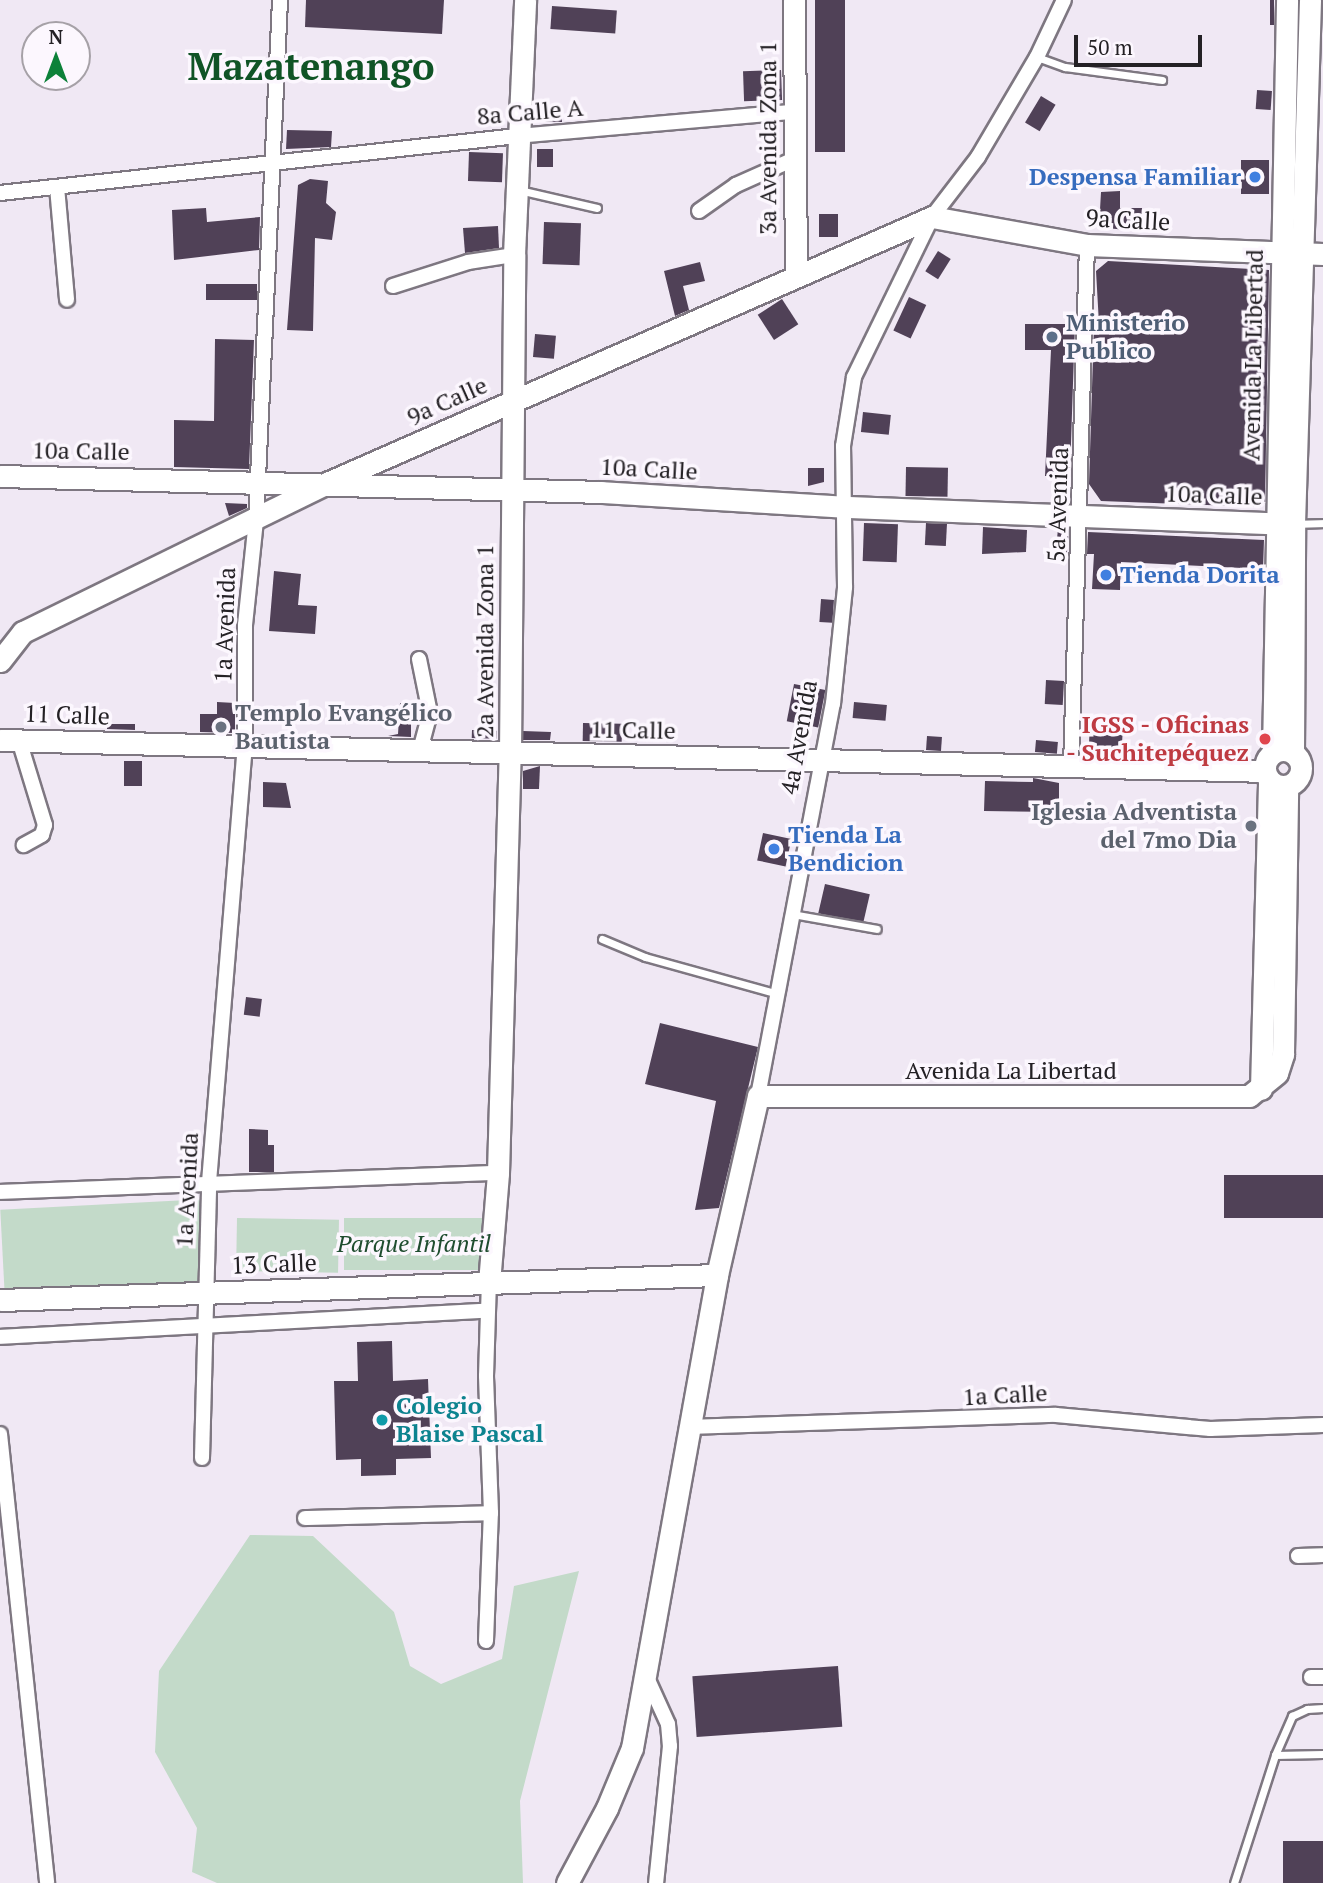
<!DOCTYPE html>
<meta charset="utf-8">
<style>
body{margin:0}
#map{position:relative;width:1323px;height:1883px;overflow:hidden;background:#f0e8f4;font-family:"PT Serif",serif}
div>[style]{position:absolute}
[style*='--x']{left:calc(var(--x)*1px);top:calc(var(--y)*1px);width:calc(var(--w)*1px);rotate:calc(var(--a)*1deg)}
.green>*{inset:0;background:#c3dac9;transform-origin:0 0}
.building>*{inset:0;background:#504157;transform-origin:0 0}
.roads{filter:drop-shadow(2px 0 #7e7781) drop-shadow(-2px 0 #7e7781) drop-shadow(0 2px #7e7781) drop-shadow(0 -2px #7e7781)}
.lane>*{height:7px;margin:-3.5px;padding:0 3.5px;transform-origin:3.5px;border-radius:3.5px;background:#fff}
.street>*{height:14px;margin:-7px;padding:0 7px;transform-origin:7px;border-radius:7px;background:#fff}
.secondary>*{height:21px;margin:-10.5px;padding:0 10.5px;transform-origin:10.5px;border-radius:10.5px;background:#fff}
.secondary>.ring{margin:-10.5px;padding:0;box-sizing:content-box;background:none;border:21px solid #fff;border-radius:50%}
.dots>*{width:19px;height:19px;translate:-50% -50%;box-sizing:border-box;border:4px solid #fcf7fe;border-radius:50%}
span{translate:-50% -50%;white-space:nowrap;text-align:center;line-height:1.15;-webkit-text-stroke:7px #fcf7fe;paint-order:stroke}
.street-label{font-size:24px;color:#242125}
.shop-label{font-size:24px;color:#366cbe;font-weight:700}
.right{translate:-100% -50%;text-align:right}
.left{translate:0 -50%;text-align:left}
.service-label{font-size:24px;color:#4e5e75;font-weight:700}
.worship-label{font-size:24px;color:#5b616d;font-weight:700}
.health-label{font-size:24px;color:#be3a42;font-weight:700}
.park-label{font-size:24px;color:#1f4d2f;font-style:italic}
.culture-label{font-size:24px;color:#0d838f;font-weight:700}
.town-label{font-size:38px;color:#105426;font-weight:700}
.north{position:absolute;left:21px;top:21px;width:70px;height:70px;box-sizing:border-box;background:#fcf7fe;border:2px solid #a6a1a7;border-radius:50%;rotate:0deg;font-size:19px;font-weight:700;line-height:28px;text-align:center;color:#242125}
.north::after{content:'';display:block;margin:auto;width:24px;height:32px;background:#0c8139;clip-path:polygon(50% 0,100% 100%,50% 72%,0 100%)}
.scale{position:absolute;left:1074px;top:35px;width:128px;height:32px;box-sizing:border-box;border:4px solid #242125;border-top:0;padding-left:9px;font-size:21px;line-height:24px;white-space:nowrap;color:#242125;-webkit-text-stroke:5px #fcf7fe;paint-order:stroke}
</style>
<div id="map">
<div class="green">
<div style="left:207px;top:1199px;width:98px;height:207px;rotate:87deg"></div>
<div style="left:237px;top:1218px;width:102px;height:53px;rotate:1deg"></div>
<div style="left:344px;top:1218px;width:140px;height:52px"></div>
<div style="clip-path:polygon(250px 1535px,313px 1536px,394px 1612px,410px 1666px,441px 1684px,502px 1659px,514px 1586px,579px 1571px,520px 1801px,523px 1883px,217px 1883px,192px 1872px,197px 1828px,155px 1752px,159px 1671px)"></div>
</div>
<div class="building">
<div style="clip-path:polygon(306px 0,444px 0,442px 34px,305px 27px)"></div>
<div style="left:815px;top:0;width:30px;height:152px"></div>
<div style="left:1270px;top:0;width:4px;height:25px"></div>
<div style="left:552px;top:6px;width:65px;height:23px;rotate:4deg"></div>
<div style="left:781px;top:70px;width:30px;height:38px;rotate:88deg"></div>
<div style="left:1257px;top:90px;width:15px;height:19px;rotate:4deg"></div>
<div style="left:1041px;top:96px;width:17px;height:31px;rotate:31deg"></div>
<div style="left:562px;top:109px;width:13px;height:22px;rotate:90deg"></div>
<div style="clip-path:polygon(287px 130px,332px 131px,331px 147px,286px 149px)"></div>
<div style="left:553px;top:149px;width:18px;height:16px;rotate:90deg"></div>
<div style="left:469px;top:152px;width:34px;height:29px;rotate:2deg"></div>
<div style="left:1241px;top:160px;width:28px;height:34px"></div>
<div style="clip-path:polygon(310px 179px,328px 181px,326px 203px,336px 212px,332px 240px,315px 238px,313px 331px,287px 330px,298px 185px)"></div>
<div style="clip-path:polygon(1120px 191px,1120px 208px,1142px 208px,1142px 232px,1099px 227px,1101px 192px)"></div>
<div style="clip-path:polygon(206px 208px,207px 222px,260px 217px,259px 250px,174px 260px,172px 210px)"></div>
<div style="left:819px;top:214px;width:19px;height:23px"></div>
<div style="left:544px;top:222px;width:37px;height:42px;rotate:2deg"></div>
<div style="clip-path:polygon(498px 226px,499px 248px,465px 253px,463px 228px)"></div>
<div style="left:938px;top:251px;width:15px;height:24px;rotate:32deg"></div>
<div style="clip-path:polygon(1108px 261px,1269px 270px,1265px 503px,1260px 507px,1101px 501px,1089px 484px,1094px 324px,1099px 324px,1096px 271px)"></div>
<div style="clip-path:polygon(700px 262px,705px 281px,683px 286px,689px 310px,675px 316px,664px 271px)"></div>
<div style="left:257px;top:284px;width:16px;height:51px;rotate:90deg"></div>
<div style="left:909px;top:297px;width:19px;height:37px;rotate:25deg"></div>
<div style="left:782px;top:299px;width:30px;height:29px;rotate:57deg"></div>
<div style="clip-path:polygon(1025px 324px,1075px 324px,1069px 502px,1055px 502px,1056px 476px,1045px 476px,1051px 350px,1025px 350px)"></div>
<div style="left:535px;top:334px;width:21px;height:23px;rotate:5deg"></div>
<div style="clip-path:polygon(215px 339px,254px 340px,249px 469px,174px 467px,174px 420px,214px 421px)"></div>
<div style="left:863px;top:412px;width:28px;height:20px;rotate:6deg"></div>
<div style="left:906px;top:467px;width:42px;height:29px;rotate:1deg"></div>
<div style="clip-path:polygon(808px 468px,824px 468px,824px 482px,808px 486px)"></div>
<div style="clip-path:polygon(225px 503px,247px 504px,247px 508px,229px 516px)"></div>
<div style="left:864px;top:523px;width:34px;height:38px;rotate:2deg"></div>
<div style="left:926px;top:523px;width:21px;height:22px;rotate:3deg"></div>
<div style="clip-path:polygon(983px 527px,1027px 530px,1026px 552px,982px 554px)"></div>
<div style="left:1058px;top:528px;width:11px;height:24px;rotate:5deg"></div>
<div style="clip-path:polygon(1088px 532px,1264px 540px,1263px 569px,1121px 562px,1120px 590px,1092px 589px,1094px 554px,1087px 554px)"></div>
<div style="clip-path:polygon(274px 571px,301px 574px,298px 605px,317px 606px,315px 634px,269px 631px)"></div>
<div style="left:821px;top:599px;width:13px;height:23px;rotate:4deg"></div>
<div style="left:1046px;top:680px;width:18px;height:24px;rotate:3deg"></div>
<div style="left:794px;top:684px;width:32px;height:38px;rotate:11deg"></div>
<div style="clip-path:polygon(217px 702px,235px 703px,235px 733px,200px 732px,200px 714px,217px 714px)"></div>
<div style="left:854px;top:702px;width:33px;height:16px;rotate:5deg"></div>
<div style="clip-path:polygon(400px 703px,411px 703px,411px 737px,388px 736px,398px 734px)"></div>
<div style="left:583px;top:723px;width:39px;height:18px;rotate:1deg"></div>
<div style="clip-path:polygon(107px 724px,135px 724px,135px 730px,107px 729px)"></div>
<div style="left:1090px;top:724px;width:33px;height:30px;rotate:3deg"></div>
<div style="left:472px;top:730px;width:25px;height:8px;rotate:2deg"></div>
<div style="clip-path:polygon(523px 731px,551px 732px,550px 740px,523px 740px)"></div>
<div style="left:927px;top:736px;width:15px;height:14px;rotate:4deg"></div>
<div style="left:1036px;top:740px;width:22px;height:12px;rotate:5deg"></div>
<div style="left:124px;top:761px;width:18px;height:25px"></div>
<div style="clip-path:polygon(540px 766px,539px 789px,523px 789px,523px 771px)"></div>
<div style="clip-path:polygon(1033px 778px,1059px 783px,1059px 812px,984px 811px,985px 781px,1033px 782px)"></div>
<div style="clip-path:polygon(263px 782px,286px 783px,291px 808px,263px 807px)"></div>
<div style="left:763px;top:833px;width:29px;height:28px;rotate:12deg"></div>
<div style="left:825px;top:884px;width:46px;height:30px;rotate:13deg"></div>
<div style="left:246px;top:997px;width:16px;height:18px;rotate:7deg"></div>
<div style="clip-path:polygon(660px 1023px,758px 1047px,719px 1208px,695px 1210px,716px 1101px,645px 1084px)"></div>
<div style="clip-path:polygon(249px 1129px,268px 1130px,268px 1145px,274px 1145px,274px 1172px,249px 1172px)"></div>
<div style="left:1323px;top:1175px;width:43px;height:99px;rotate:90deg"></div>
<div style="clip-path:polygon(392px 1341px,393px 1381px,428px 1379px,431px 1458px,396px 1459px,396px 1475px,361px 1476px,361px 1459px,336px 1460px,334px 1381px,358px 1381px,357px 1342px)"></div>
<div style="left:838px;top:1666px;width:61px;height:146px;rotate:86deg"></div>
<div style="left:1283px;top:1841px;width:40px;height:42px"></div>
</div>
<div class="roads">
<div class="lane">
<div style="--x:1037;--y:57;--w:30;--a:20"></div>
<div style="--x:1065;--y:67;--w:98;--a:7.6"></div>
<div style="--x:519;--y:190;--w:80;--a:13"></div>
<div style="--x:1296;--y:524;--w:27;--a:-2"></div>
<div style="--x:792;--y:914;--w:86;--a:10"></div>
<div style="--x:602;--y:939;--w:47;--a:22.7"></div>
<div style="--x:645;--y:957;--w:135;--a:15.5"></div>
<div style="--x:1275;--y:1755;--w:48;--a:-1.2"></div>
<div style="--x:1234;--y:1883;--w:134;--a:-72.2"></div>
<div style="--x:1275;--y:1755;--w:43;--a:-66.4"></div>
<div style="--x:1292;--y:1716;--w:17;--a:-25"></div>
<div style="--x:1307;--y:1709;--w:16;--a:-4"></div>
</div>
<div class="street">
<div style="--x:57;--y:187;--w:113;--a:84.9"></div>
<div style="--x:0;--y:193;--w:520;--a:-6.29"></div>
<div style="--x:517;--y:136;--w:276;--a:-5"></div>
<div style="--x:699;--y:211;--w:45;--a:-35.1"></div>
<div style="--x:736;--y:185;--w:61;--a:-24.1"></div>
<div style="--x:393;--y:286;--w:79;--a:-17.7"></div>
<div style="--x:468;--y:262;--w:47;--a:-8.7"></div>
<div style="--x:419;--y:659;--w:55;--a:78.5"></div>
<div style="--x:430;--y:713;--w:39;--a:105"></div>
<div style="--x:19;--y:740;--w:89;--a:73"></div>
<div style="--x:45;--y:825;--w:10;--a:107"></div>
<div style="--x:42;--y:835;--w:21;--a:151"></div>
<div style="--x:1071;--y:766;--w:521;--a:-88.24"></div>
<div style="--x:758;--y:1096;--w:399;--a:-79.2"></div>
<div style="--x:833;--y:704;--w:118;--a:-84.1"></div>
<div style="--x:845;--y:587;--w:141;--a:-90.8"></div>
<div style="--x:843;--y:446;--w:70;--a:-80.9"></div>
<div style="--x:854;--y:377;--w:178;--a:-64"></div>
<div style="--x:932;--y:217;--w:76;--a:-52.5"></div>
<div style="--x:978;--y:157;--w:116;--a:-59.5"></div>
<div style="--x:1037;--y:57;--w:63;--a:-64.7"></div>
<div style="--x:0;--y:1192;--w:498;--a:-2.2"></div>
<div style="--x:0;--y:1337;--w:487;--a:-3.1"></div>
<div style="--x:688;--y:1427;--w:368;--a:-1.9"></div>
<div style="--x:1056;--y:1415;--w:155;--a:5.2"></div>
<div style="--x:1210;--y:1429;--w:113;--a:-2"></div>
<div style="--x:0;--y:1434;--w:451;--a:84"></div>
<div style="--x:202;--y:1458;--w:276;--a:-88.5"></div>
<div style="--x:209;--y:1182;--w:436;--a:-85.3"></div>
<div style="--x:245;--y:747;--w:122;--a:-90"></div>
<div style="--x:245;--y:625;--w:105;--a:-84"></div>
<div style="--x:256;--y:521;--w:522;--a:-87.36"></div>
<div style="--x:305;--y:1518;--w:186;--a:-1.5"></div>
<div style="--x:1298;--y:1556;--w:25;--a:-2"></div>
<div style="--x:486;--y:1641;--w:128;--a:-87.8"></div>
<div style="--x:491;--y:1513;--w:137;--a:-92.1"></div>
<div style="--x:486;--y:1376;--w:93;--a:-88.2"></div>
<div style="--x:1311;--y:1677;--w:12;--a:0"></div>
<div style="--x:648;--y:1680;--w:48;--a:65.6"></div>
<div style="--x:668;--y:1724;--w:22;--a:85"></div>
<div style="--x:670;--y:1746;--w:138;--a:95.8"></div>
</div>
<div class="secondary">
<div style="--x:794;--y:0;--w:275;--a:89.6"></div>
<div style="--x:0;--y:476;--w:601;--a:1.52"></div>
<div style="--x:601;--y:492;--w:245;--a:3.5"></div>
<div style="--x:846;--y:507;--w:448;--a:2.2"></div>
<div style="--x:0;--y:661;--w:37;--a:-52"></div>
<div style="--x:23;--y:632;--w:339;--a:-26.1"></div>
<div style="--x:327;--y:483;--w:661;--a:-23.73"></div>
<div style="--x:932;--y:217;--w:158;--a:10.2"></div>
<div style="--x:1087;--y:245;--w:236;--a:2.2"></div>
<div style="--x:0;--y:740;--w:1265;--a:1.4"></div>
<div class="ring" style="left:1265px;top:750px;width:15px;height:15px"></div>
<div style="--x:1273;--y:753;--w:753;--a:-88.93"></div>
<div style="--x:1293;--y:753;--w:229;--a:-89.7"></div>
<div style="--x:1294;--y:524;--w:524;--a:-88.25"></div>
<div style="--x:1261;--y:1089;--w:309;--a:-88.5"></div>
<div style="--x:489;--y:1283;--w:110;--a:-85.3"></div>
<div style="--x:498;--y:1173;--w:420;--a:-88.4"></div>
<div style="--x:510;--y:753;--w:498;--a:-89.5"></div>
<div style="--x:514;--y:255;--w:255;--a:-87.5"></div>
<div style="--x:0;--y:1300;--w:717;--a:-2"></div>
<div style="--x:567;--y:1883;--w:85;--a:-61.9"></div>
<div style="--x:607;--y:1808;--w:65;--a:-67.4"></div>
<div style="--x:632;--y:1748;--w:481;--a:-79.8"></div>
<div style="--x:717;--y:1275;--w:184;--a:-77.1"></div>
<div style="--x:758;--y:1096;--w:491;--a:0"></div>
<div style="--x:1249;--y:1096;--w:36;--a:-39"></div>
<div style="--x:1277;--y:1073;--w:20;--a:-72"></div>
<div style="--x:1283;--y:1054;--w:268;--a:-89.1"></div>
</div>
</div>
<div class="dots">
<div style="left:1255px;top:177px;background:#3f7fe0"></div>
<div style="left:1052px;top:337px;background:#5c6f8a"></div>
<div style="left:1106px;top:575px;background:#3f7fe0"></div>
<div style="left:221px;top:727px;background:#6b7280"></div>
<div style="left:1265px;top:739px;background:#e0444e"></div>
<div style="left:1251px;top:826px;background:#6b7280"></div>
<div style="left:774px;top:849px;background:#3f7fe0"></div>
<div style="left:382px;top:1420px;background:#0f9aa8"></div>
</div>
<div class="street-label">
<span style="left:530px;top:112px;rotate:-5deg">8a Calle A</span>
<span style="left:768px;top:138px;rotate:-90deg">3a Avenida Zona 1</span>
<span style="left:1128px;top:220px;rotate:3deg">9a Calle</span>
<span style="left:1253px;top:355px;rotate:-89deg">Avenida La Libertad</span>
<span style="left:447px;top:401px;rotate:-24deg">9a Calle</span>
<span style="left:81px;top:451px;rotate:1deg">10a Calle</span>
<span style="left:649px;top:469px;rotate:3deg">10a Calle</span>
<span style="left:1214px;top:495px;rotate:2deg">10a Calle</span>
<span style="left:1058px;top:505px;rotate:-88deg">5a Avenida</span>
<span style="left:225px;top:625px;rotate:-88deg">1a Avenida</span>
<span style="left:485px;top:641px;rotate:-90deg">2a Avenida Zona 1</span>
<span style="left:67px;top:715px;rotate:2deg">11 Calle</span>
<span style="left:633px;top:730px;rotate:1deg">11 Calle</span>
<span style="left:799px;top:737px;rotate:-80deg">4a Avenida</span>
<span style="left:1011px;top:1071px">Avenida La Libertad</span>
<span style="left:187px;top:1190px;rotate:-87deg">1a Avenida</span>
<span style="left:274px;top:1264px;rotate:-2deg">13 Calle</span>
<span style="left:1005px;top:1395px;rotate:-3deg">1a Calle</span>
</div>
<div class="shop-label">
<span class="right" style="left:1241px;top:177px">Despensa Familiar</span>
<span class="left" style="left:1120px;top:575px">Tienda Dorita</span>
<span class="left" style="left:788px;top:849px">Tienda La<br>Bendicion</span>
</div>
<div class="service-label">
<span class="left" style="left:1066px;top:337px">Ministerio<br>Publico</span>
</div>
<div class="worship-label">
<span class="left" style="left:235px;top:727px">Templo Evangélico<br>Bautista</span>
<span class="right" style="left:1237px;top:826px">Iglesia Adventista<br>del 7mo Dia</span>
</div>
<div class="health-label">
<span class="right" style="left:1249px;top:739px">IGSS - Oficinas<br>- Suchitepéquez</span>
</div>
<div class="park-label">
<span style="left:414px;top:1244px">Parque Infantil</span>
</div>
<div class="culture-label">
<span class="left" style="left:396px;top:1420px">Colegio<br>Blaise Pascal</span>
</div>
<div class="town-label">
<span style="left:311px;top:67px">Mazatenango</span>
</div>
<div class="north">N</div>
<div class="scale">50 m</div>
</div>
